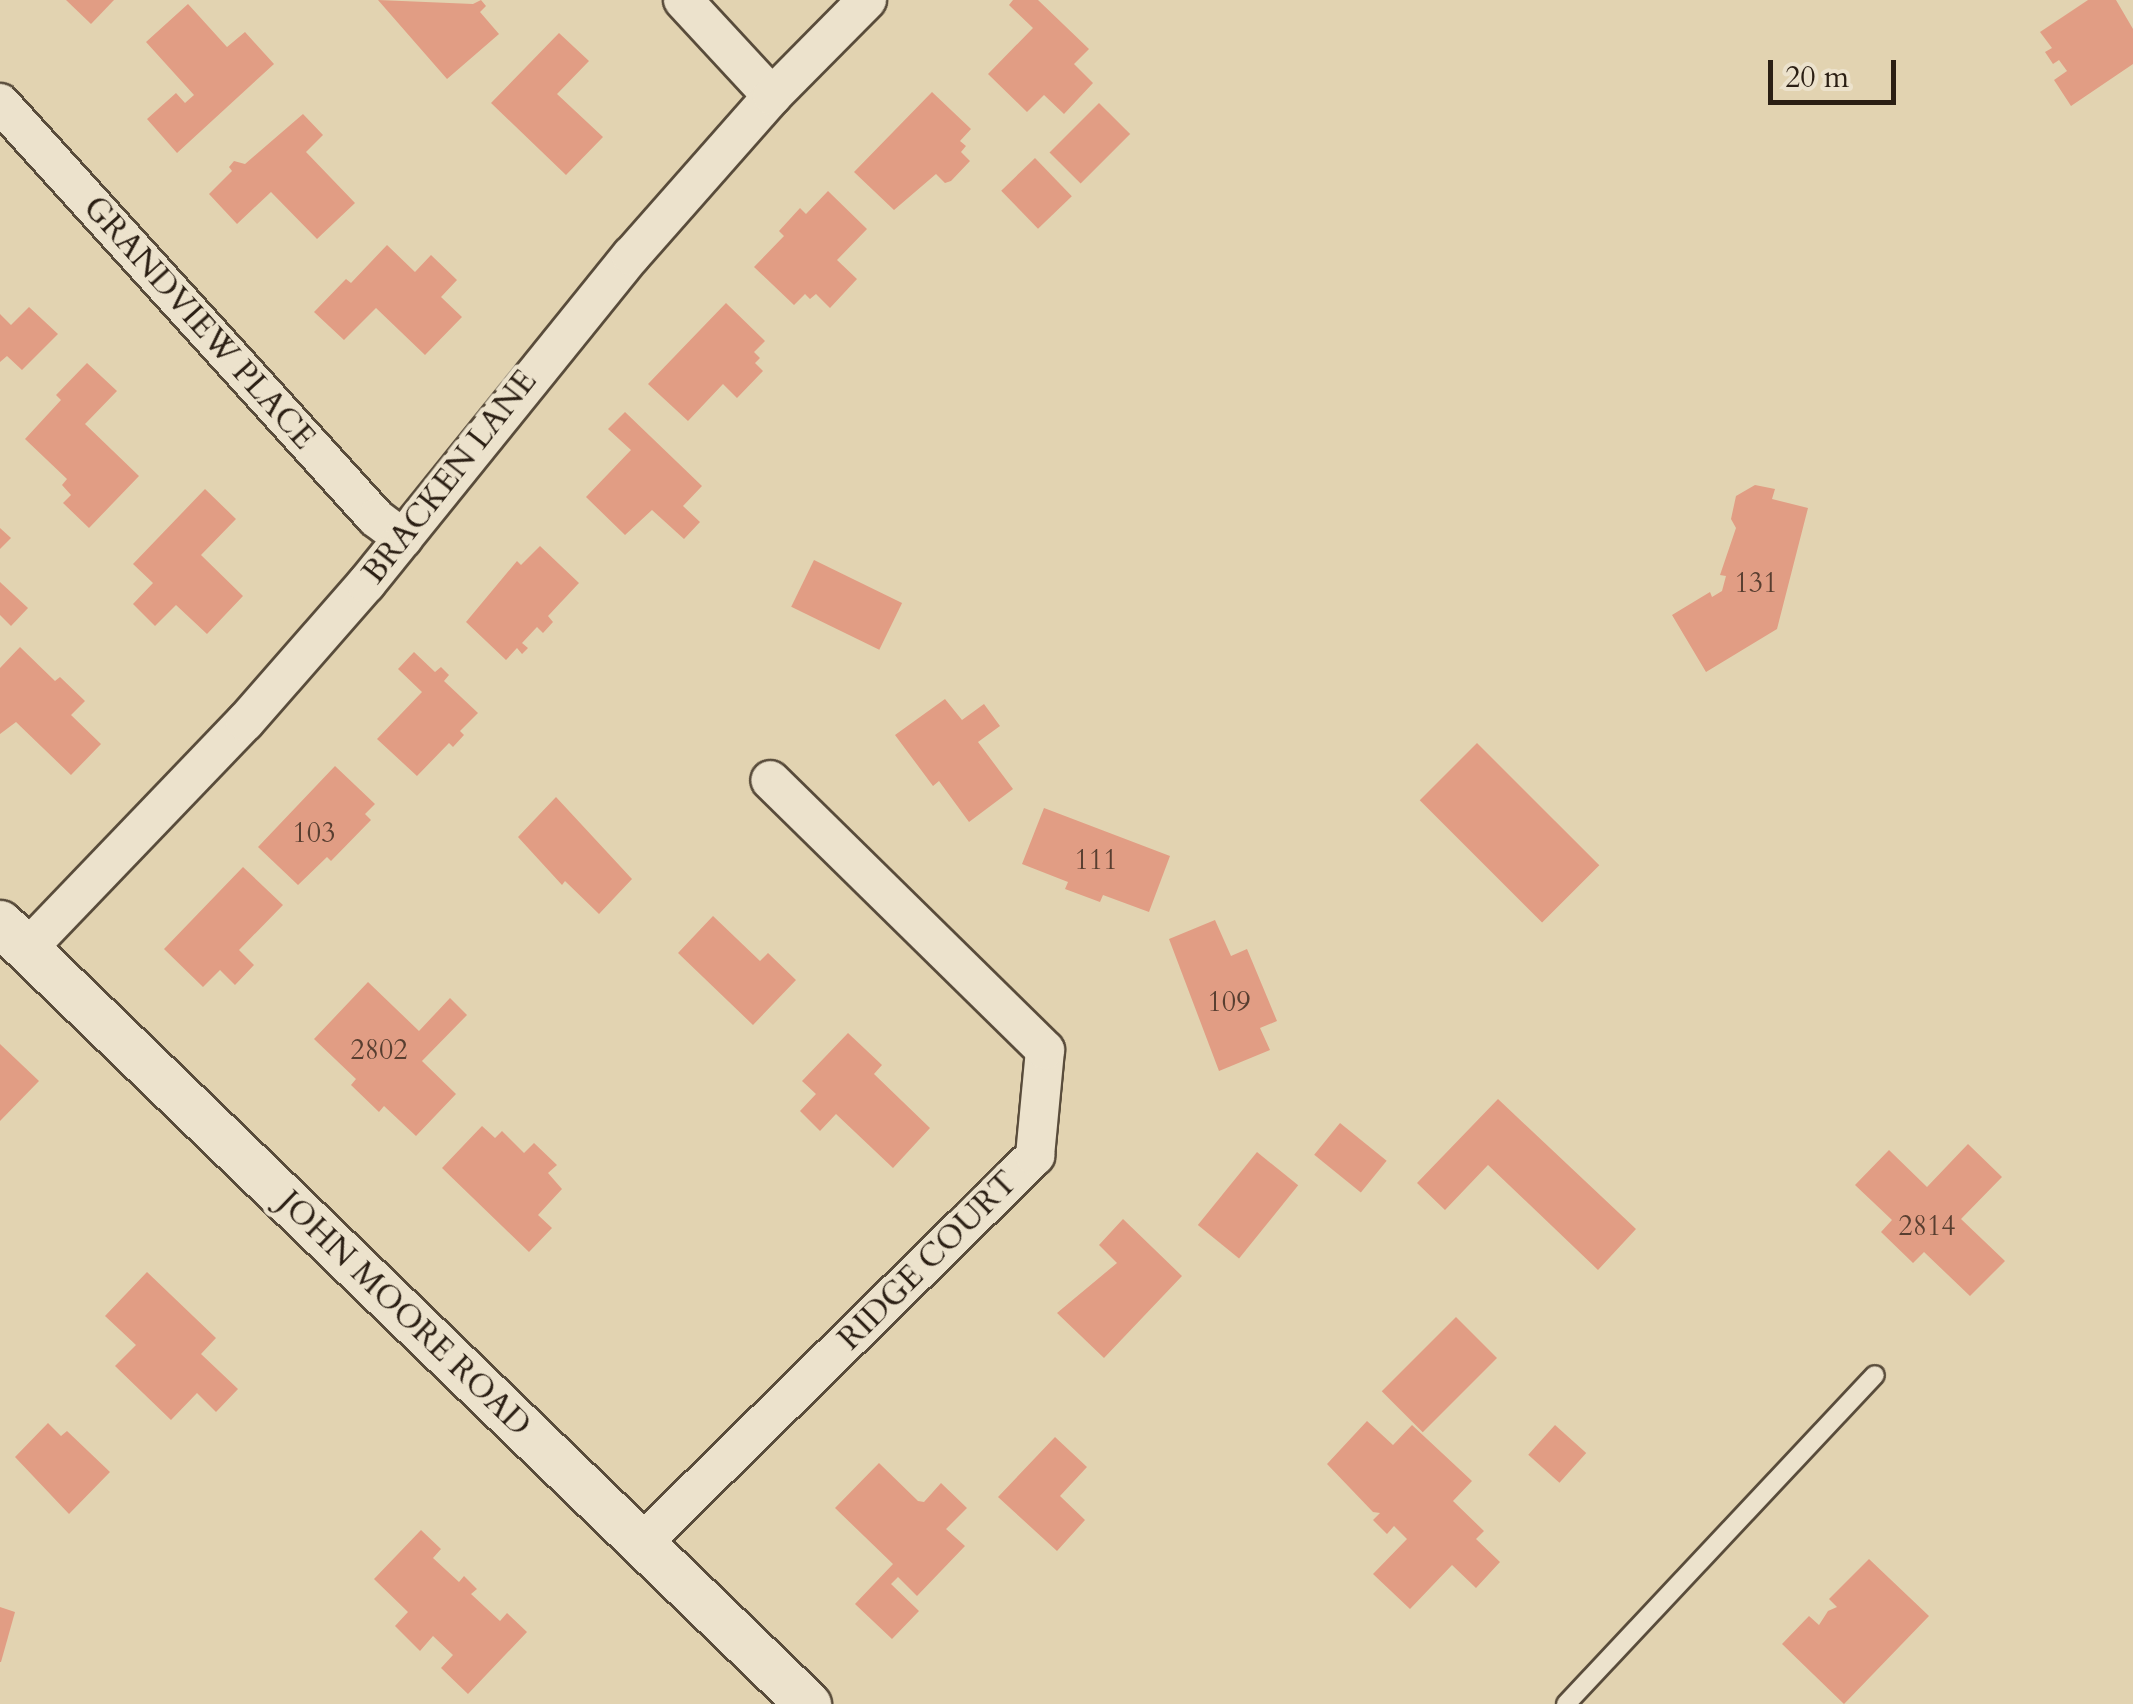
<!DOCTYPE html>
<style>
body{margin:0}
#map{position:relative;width:2133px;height:1704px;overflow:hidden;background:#e2d3b1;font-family:Cardo,serif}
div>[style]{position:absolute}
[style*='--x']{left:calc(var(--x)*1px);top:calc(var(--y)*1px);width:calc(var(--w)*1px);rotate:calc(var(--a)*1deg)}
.building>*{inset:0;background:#e19d84;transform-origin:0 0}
.roads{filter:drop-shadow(2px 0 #594c3b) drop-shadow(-2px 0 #594c3b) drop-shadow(0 2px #594c3b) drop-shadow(0 -2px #594c3b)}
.service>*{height:18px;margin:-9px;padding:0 9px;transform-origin:9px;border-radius:9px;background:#ece2cc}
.minor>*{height:38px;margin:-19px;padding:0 19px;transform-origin:19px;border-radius:19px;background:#ece2cc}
.tertiary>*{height:45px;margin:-22.5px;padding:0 22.5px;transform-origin:22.5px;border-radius:22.5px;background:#ece2cc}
span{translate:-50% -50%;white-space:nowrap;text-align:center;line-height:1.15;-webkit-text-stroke:9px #ece2cc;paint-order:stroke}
.number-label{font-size:28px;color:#583e30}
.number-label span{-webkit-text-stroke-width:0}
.street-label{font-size:32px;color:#2b1f14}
.scale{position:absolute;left:1768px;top:60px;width:128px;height:45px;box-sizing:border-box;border:5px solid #2b1f14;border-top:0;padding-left:12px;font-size:30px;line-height:35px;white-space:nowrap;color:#2b1f14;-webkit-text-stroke:8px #ece2cc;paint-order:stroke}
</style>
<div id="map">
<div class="building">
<div style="clip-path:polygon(66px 0,114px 0,91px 24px)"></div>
<div style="clip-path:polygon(378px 0,473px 4px,481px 0,486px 6px,480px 12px,499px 34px,447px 79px)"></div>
<div style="clip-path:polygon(1013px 0,1038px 0,1089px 49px,1074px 64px,1093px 83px,1064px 114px,1044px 95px,1027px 112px,988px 74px,1033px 28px,1009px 5px)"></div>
<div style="clip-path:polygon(2088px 0,2116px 0,2133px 29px,2133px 64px,2071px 106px,2054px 80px,2067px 71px,2059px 60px,2053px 64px,2045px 52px,2052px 48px,2040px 32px)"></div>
<div style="clip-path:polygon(188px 4px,227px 47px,245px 32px,274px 64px,177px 153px,147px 119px,176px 93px,185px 103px,194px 95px,146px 42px)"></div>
<div style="clip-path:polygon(559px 33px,589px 61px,557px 94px,603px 137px,566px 175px,491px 103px)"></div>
<div style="clip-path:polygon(932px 92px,971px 129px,960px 141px,966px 146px,961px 152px,970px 161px,951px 181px,945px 183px,936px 174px,894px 210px,854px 172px)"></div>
<div style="left:1099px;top:103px;width:44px;height:70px;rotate:45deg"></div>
<div style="clip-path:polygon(303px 114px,323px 135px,306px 152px,355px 203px,317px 239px,271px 192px,237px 224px,209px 194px,232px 171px,229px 167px,234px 161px,245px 164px)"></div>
<div style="left:1035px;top:158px;width:53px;height:47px;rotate:46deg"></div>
<div style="clip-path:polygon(828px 191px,867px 229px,837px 260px,857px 279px,830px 308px,816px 294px,810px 299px,805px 294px,794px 305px,754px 267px,784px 236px,779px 231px,800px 208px,806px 214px)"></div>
<div style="clip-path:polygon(387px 245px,415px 272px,431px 255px,457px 280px,441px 297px,462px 317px,425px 355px,376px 308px,344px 340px,314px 312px,346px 279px,351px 283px)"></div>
<div style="clip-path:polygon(726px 303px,765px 341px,754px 352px,760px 358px,755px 363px,763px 371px,737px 398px,723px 384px,688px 421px,648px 384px)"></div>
<div style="clip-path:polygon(29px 307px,58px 334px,22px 370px,7px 356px,0 362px,0 314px,11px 325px)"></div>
<div style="clip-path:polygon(87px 363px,117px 391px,85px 424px,139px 476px,89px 528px,63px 503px,71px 495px,62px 485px,67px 479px,25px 439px,61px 400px,56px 395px)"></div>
<div style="clip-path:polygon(625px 412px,702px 486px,683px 506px,700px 522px,684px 539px,652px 510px,625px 535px,586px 497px,631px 450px,608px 429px)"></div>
<div style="clip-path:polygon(1755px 485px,1775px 489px,1772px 499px,1808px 508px,1777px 629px,1706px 672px,1672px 615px,1710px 592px,1712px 597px,1722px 591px,1726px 576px,1720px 575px,1736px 528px,1731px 519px,1736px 496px)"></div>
<div style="clip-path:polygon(205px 489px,236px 519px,201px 555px,243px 596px,207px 634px,176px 605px,155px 626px,133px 604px,153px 583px,133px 564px)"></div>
<div style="clip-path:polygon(0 528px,11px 538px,0 549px)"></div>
<div style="clip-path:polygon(540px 546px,579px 583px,548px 616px,553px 622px,543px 633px,537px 627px,522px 643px,528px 648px,522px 654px,517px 648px,506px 660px,466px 622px,517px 561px,521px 565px)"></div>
<div style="left:814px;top:560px;width:98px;height:52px;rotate:26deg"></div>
<div style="clip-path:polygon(0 582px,28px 608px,11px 626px,0 615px)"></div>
<div style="clip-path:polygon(20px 647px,55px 681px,60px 677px,85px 701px,71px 715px,101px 744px,71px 775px,16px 722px,0 734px,0 668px)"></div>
<div style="clip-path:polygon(414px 652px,435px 672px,441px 667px,449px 675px,444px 681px,478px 713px,460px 731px,464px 735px,453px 747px,449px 743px,417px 776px,377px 739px,422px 692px,398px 669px)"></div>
<div style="clip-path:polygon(945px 699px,962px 720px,984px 704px,1000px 726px,978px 742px,1013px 789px,969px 822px,939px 781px,933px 786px,895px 735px)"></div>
<div style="left:1477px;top:743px;width:173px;height:81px;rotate:45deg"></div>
<div style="clip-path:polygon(335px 766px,375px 804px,365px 814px,371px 820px,331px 861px,327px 857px,298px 885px,258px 847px)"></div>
<div style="clip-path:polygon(556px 797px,632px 879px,599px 914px,565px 881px,562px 885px,518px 837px)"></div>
<div style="clip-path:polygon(1044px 808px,1170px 856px,1149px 912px,1103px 895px,1100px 902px,1065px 889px,1068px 882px,1022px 864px)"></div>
<div style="clip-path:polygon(243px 867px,283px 905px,239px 950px,254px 965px,235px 985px,220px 970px,203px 987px,164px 949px)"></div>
<div style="clip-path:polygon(713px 916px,760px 961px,768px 953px,796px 980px,753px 1025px,678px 953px)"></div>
<div style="clip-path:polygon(1215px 920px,1231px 956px,1247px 949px,1277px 1021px,1260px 1028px,1270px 1050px,1219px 1071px,1169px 939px)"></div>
<div style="clip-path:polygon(368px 982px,419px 1031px,450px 998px,467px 1015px,422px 1061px,456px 1094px,416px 1136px,384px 1106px,379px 1112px,351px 1085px,356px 1079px,314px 1039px)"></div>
<div style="clip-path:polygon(848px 1033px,882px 1065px,874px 1074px,930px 1128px,893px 1168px,836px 1114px,820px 1131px,800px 1111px,816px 1094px,802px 1081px)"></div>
<div style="clip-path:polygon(0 1044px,39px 1081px,0 1121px)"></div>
<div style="clip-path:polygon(1498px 1099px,1636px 1229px,1598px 1270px,1488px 1165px,1445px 1210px,1417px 1183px)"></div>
<div style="left:1340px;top:1123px;width:60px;height:41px;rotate:39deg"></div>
<div style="clip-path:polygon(482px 1126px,495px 1138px,502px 1131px,524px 1153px,534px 1143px,557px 1165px,548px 1173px,562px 1189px,538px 1215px,552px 1228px,529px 1252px,442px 1168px)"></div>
<div style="clip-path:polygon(1968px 1144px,2002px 1177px,1961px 1219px,2005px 1261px,1970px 1296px,1924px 1252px,1913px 1263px,1881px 1232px,1892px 1220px,1855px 1185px,1889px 1150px,1927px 1187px)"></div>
<div style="left:1257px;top:1152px;width:53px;height:94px;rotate:39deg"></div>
<div style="clip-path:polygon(1123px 1219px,1182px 1276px,1104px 1358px,1057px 1313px,1117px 1263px,1099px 1245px)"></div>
<div style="clip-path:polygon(147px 1272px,216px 1338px,201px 1354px,238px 1389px,216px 1412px,197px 1393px,171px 1420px,115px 1366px,136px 1345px,105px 1316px)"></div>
<div style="left:1456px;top:1317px;width:58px;height:105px;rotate:45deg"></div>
<div style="clip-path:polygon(1367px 1421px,1393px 1445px,1412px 1425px,1472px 1481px,1453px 1501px,1484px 1531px,1476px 1539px,1500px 1562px,1476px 1588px,1452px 1565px,1410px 1609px,1373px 1574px,1407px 1539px,1394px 1526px,1387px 1534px,1373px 1520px,1380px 1513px,1373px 1512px,1327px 1464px)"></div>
<div style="clip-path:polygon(48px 1423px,61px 1436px,67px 1431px,110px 1472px,69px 1514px,15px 1457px)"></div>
<div style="left:1555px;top:1425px;width:42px;height:40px;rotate:42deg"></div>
<div style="clip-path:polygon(1055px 1437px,1087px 1467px,1060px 1496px,1085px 1520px,1057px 1551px,998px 1497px)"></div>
<div style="clip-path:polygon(879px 1463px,918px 1501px,924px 1502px,941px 1483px,967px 1508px,946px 1529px,965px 1546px,917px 1596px,898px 1577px,891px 1584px,919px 1611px,892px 1639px,855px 1604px,893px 1564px,835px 1508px)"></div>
<div style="clip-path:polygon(421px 1530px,441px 1549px,433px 1558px,459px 1582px,464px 1576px,477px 1589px,471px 1594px,500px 1621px,507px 1613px,527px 1632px,468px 1694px,441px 1668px,453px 1655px,433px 1636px,420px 1651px,395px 1626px,408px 1612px,374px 1579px)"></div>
<div style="clip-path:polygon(1869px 1559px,1929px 1616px,1844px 1704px,1782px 1644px,1809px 1616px,1819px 1625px,1828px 1611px,1837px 1607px,1829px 1599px)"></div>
<div style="clip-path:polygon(0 1607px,15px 1612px,1px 1662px,0 1662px)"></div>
</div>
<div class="roads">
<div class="service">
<div style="--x:1566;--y:1704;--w:451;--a:-46.8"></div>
</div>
<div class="minor">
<div style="--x:683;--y:0;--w:131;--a:47.2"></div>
<div style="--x:0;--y:103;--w:560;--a:47.82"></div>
<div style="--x:376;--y:518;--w:34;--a:37"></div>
<div style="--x:27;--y:949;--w:315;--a:-46.2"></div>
<div style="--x:245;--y:722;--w:184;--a:-48.8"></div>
<div style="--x:366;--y:584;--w:422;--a:-51.1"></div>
<div style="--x:631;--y:256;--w:213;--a:-48.6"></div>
<div style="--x:772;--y:96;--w:135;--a:-45.3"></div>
<div style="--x:642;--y:1543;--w:552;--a:-44.56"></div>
<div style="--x:1035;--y:1156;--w:106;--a:-84.6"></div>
<div style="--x:1045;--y:1050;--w:385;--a:-135.5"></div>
</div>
<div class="tertiary">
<div style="--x:0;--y:923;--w:1124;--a:44.03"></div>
</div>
</div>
<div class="number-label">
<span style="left:1756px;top:583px">131</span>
<span style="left:314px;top:833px">103</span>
<span style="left:1096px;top:860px">111</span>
<span style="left:1229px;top:1002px">109</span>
<span style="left:379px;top:1050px">2802</span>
<span style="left:1927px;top:1226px">2814</span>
</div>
<div class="street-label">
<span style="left:199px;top:323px;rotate:48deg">GRANDVIEW PLACE</span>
<span style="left:450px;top:477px;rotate:-52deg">BRACKEN LANE</span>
<span style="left:928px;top:1261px;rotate:-45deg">RIDGE COURT</span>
<span style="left:404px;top:1314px;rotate:44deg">JOHN MOORE ROAD</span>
</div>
<div class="scale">20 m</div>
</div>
